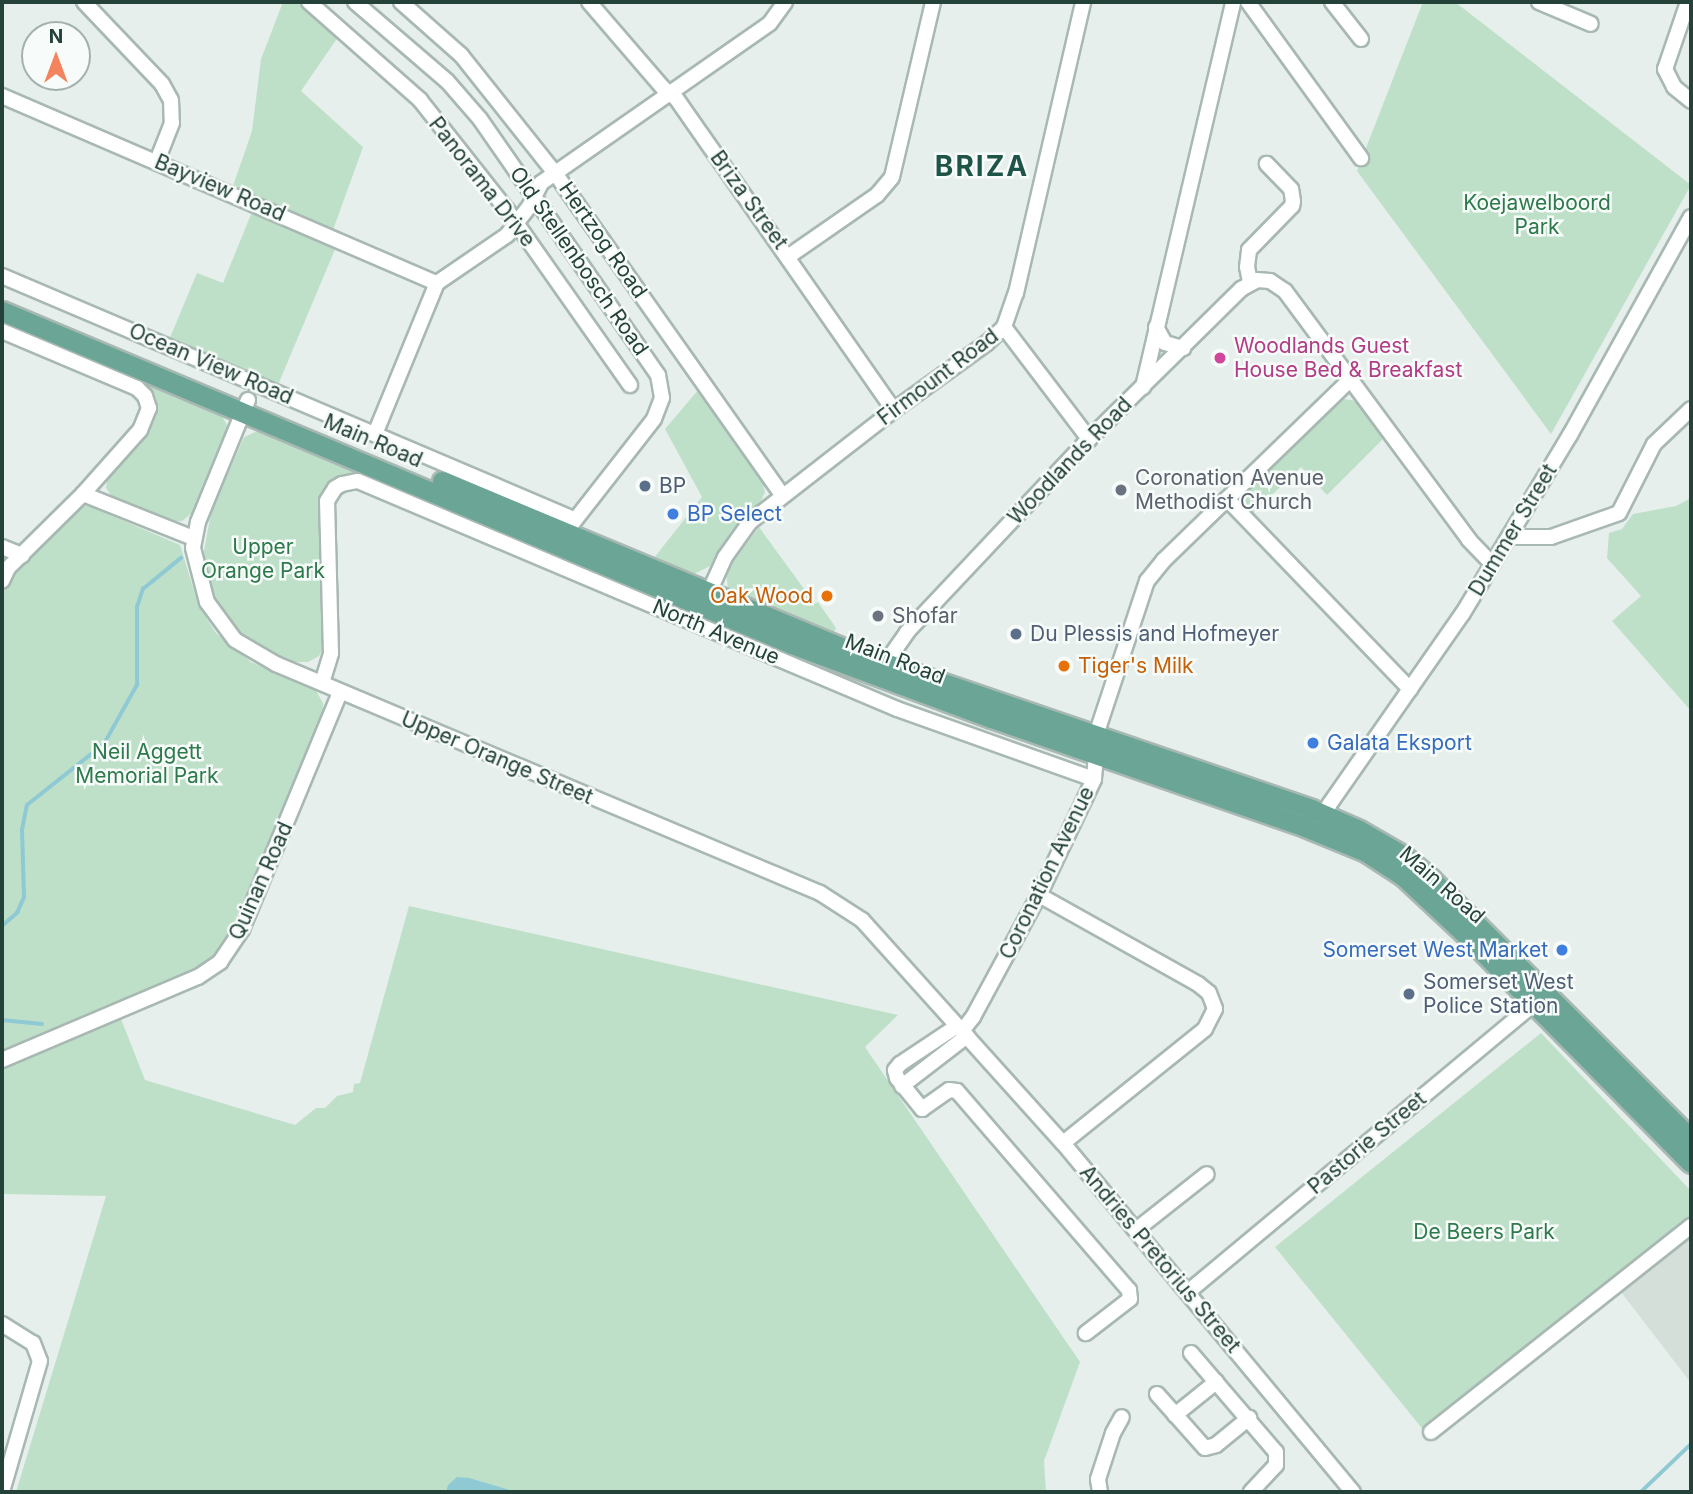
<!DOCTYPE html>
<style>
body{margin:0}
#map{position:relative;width:1693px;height:1494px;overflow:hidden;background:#e6efeb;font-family:Inter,sans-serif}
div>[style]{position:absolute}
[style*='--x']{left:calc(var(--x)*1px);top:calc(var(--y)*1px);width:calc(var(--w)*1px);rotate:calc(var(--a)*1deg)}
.built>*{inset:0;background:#d4dfda}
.green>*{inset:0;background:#bfe0c8}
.water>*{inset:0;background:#8ec9d4}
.stream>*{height:3.5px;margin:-1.75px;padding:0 1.75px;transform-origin:1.75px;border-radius:1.75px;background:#8ec9d4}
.roads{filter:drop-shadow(2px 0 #a8b8b2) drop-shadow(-2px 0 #a8b8b2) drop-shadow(0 2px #a8b8b2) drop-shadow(0 -2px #a8b8b2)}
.minor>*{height:14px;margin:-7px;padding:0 7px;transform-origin:7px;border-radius:7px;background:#fff}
.major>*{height:19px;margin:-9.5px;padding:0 9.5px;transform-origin:9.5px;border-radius:9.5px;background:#6aa596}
.dots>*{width:19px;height:19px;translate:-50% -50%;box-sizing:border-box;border:4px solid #f7fbf9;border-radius:50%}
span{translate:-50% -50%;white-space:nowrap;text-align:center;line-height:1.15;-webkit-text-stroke:5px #f7fbf9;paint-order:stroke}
.street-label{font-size:21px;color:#24423a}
.park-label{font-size:21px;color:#2d7a4b}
.hotel-label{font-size:21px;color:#b23c85}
.left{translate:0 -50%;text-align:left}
.worship-label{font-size:21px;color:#5b616d}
.service-label{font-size:21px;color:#4e5e75}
.shop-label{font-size:21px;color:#366cbe}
.right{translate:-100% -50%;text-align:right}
.food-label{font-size:21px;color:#c56008}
.district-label{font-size:28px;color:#1f5548;font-weight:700;letter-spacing:2px}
.frame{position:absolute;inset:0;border:4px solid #24423a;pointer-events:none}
.north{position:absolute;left:21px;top:21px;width:70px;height:70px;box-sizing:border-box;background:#f7fbf9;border:2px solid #a3b1ad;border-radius:50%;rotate:0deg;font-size:19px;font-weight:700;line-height:28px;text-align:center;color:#24423a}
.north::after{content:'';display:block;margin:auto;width:24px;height:32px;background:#f4845f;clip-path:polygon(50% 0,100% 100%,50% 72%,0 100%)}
</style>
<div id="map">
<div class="built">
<div style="clip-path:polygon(1691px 1225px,1691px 1383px,1614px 1283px)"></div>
</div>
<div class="green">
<div style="clip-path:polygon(283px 2px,296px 2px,338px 37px,301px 91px,363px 147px,333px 230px,233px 186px,252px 131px,261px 59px)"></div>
<div style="clip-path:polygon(1423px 2px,1455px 2px,1691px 185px,1551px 434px,1357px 171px)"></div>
<div style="clip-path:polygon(252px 212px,336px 247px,278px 385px,169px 340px,197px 273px,223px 283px)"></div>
<div style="clip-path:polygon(145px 382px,219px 411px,227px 425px,226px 435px,193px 512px,182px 521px,167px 521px,112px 497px,106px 488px,108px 474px,152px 425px,155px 404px)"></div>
<div style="clip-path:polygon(699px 389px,762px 480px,765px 492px,761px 501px,732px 530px,710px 566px,694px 574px,654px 558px,702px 497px,665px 429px)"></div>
<div style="clip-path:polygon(1344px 399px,1357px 401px,1385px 437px,1327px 495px,1301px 467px,1251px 515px,1243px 504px,1245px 491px)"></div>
<div style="clip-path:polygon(260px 430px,363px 472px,361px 476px,341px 477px,329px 485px,322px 497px,324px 647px,319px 656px,308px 662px,295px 662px,260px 647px,239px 632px,222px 612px,206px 576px,204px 551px,211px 513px,244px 437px)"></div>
<div style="clip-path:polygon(1691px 498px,1691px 711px,1612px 621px,1641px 596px,1607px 558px,1609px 533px,1622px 529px,1633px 514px,1676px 506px)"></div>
<div style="clip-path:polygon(83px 506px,89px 506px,180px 545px,199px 607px,216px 633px,251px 662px,315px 689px,323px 703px,323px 714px,250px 892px,227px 938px,214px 955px,197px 968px,2px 1050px,2px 595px,6px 585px,53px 532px)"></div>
<div style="clip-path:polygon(759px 527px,815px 604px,818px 602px,836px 628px,834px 632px,728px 589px,726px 571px)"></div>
<div style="clip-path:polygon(409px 906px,898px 1015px,865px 1047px,1080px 1362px,1044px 1461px,1046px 1492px,16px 1492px,106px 1196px,2px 1194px,2px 1069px,121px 1019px,145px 1080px,295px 1125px,316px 1108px,325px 1108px,337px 1096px,353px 1092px,354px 1084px,360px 1083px)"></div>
<div style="clip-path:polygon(1541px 1033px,1691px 1191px,1691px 1218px,1425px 1432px,1275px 1247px)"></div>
</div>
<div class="water">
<div style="clip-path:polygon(457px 1477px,469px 1478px,517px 1492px,446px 1492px,448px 1485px)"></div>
</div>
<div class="stream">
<div style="--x:2;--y:926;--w:20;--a:-41"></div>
<div style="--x:17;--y:913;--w:17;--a:-66"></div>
<div style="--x:24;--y:897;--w:67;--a:-91.7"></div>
<div style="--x:22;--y:830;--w:25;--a:-79"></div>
<div style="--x:27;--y:805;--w:98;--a:-38.4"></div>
<div style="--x:104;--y:744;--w:68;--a:-60.8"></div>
<div style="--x:137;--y:685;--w:78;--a:-90"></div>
<div style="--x:137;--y:607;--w:19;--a:-72"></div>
<div style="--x:143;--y:589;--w:49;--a:-39.2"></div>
<div style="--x:2;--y:1020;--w:40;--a:5.7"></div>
<div style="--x:1641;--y:1492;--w:69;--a:-43.8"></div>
</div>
<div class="roads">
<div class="minor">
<div style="--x:84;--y:2;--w:113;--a:46.4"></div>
<div style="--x:162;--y:84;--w:18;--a:61"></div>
<div style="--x:171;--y:100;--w:23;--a:88"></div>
<div style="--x:172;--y:123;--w:41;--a:111.5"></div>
<div style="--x:309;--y:2;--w:148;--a:41.4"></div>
<div style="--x:420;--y:100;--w:140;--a:51.7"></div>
<div style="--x:507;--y:210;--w:214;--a:54.9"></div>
<div style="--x:355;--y:2;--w:121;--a:40.7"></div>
<div style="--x:447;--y:81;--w:50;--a:49"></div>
<div style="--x:480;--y:119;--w:312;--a:55.2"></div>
<div style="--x:658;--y:375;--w:23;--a:80"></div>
<div style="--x:662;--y:398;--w:22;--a:111"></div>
<div style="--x:654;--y:419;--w:151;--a:128"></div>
<div style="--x:401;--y:2;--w:80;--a:41.5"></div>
<div style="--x:461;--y:55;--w:151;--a:51.5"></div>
<div style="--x:555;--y:173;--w:395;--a:54.8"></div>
<div style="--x:589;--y:2;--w:113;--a:49.3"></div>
<div style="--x:663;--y:88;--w:16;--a:38"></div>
<div style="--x:676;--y:98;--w:381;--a:55.1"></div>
<div style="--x:1248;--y:2;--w:193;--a:54.1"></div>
<div style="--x:1332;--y:2;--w:47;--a:51.9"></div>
<div style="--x:1539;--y:2;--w:56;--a:22.9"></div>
<div style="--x:1688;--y:2;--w:71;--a:108.9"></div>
<div style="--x:1665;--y:69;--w:20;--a:63"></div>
<div style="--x:1674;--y:87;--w:22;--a:39"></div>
<div style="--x:2;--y:96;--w:473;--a:23.3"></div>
<div style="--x:789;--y:256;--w:107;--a:-34.7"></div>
<div style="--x:877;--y:195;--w:23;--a:-50"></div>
<div style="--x:892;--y:177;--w:180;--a:-76.8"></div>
<div style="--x:2;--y:276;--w:621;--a:23.02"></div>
<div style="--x:1250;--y:282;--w:15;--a:-101"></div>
<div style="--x:1247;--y:267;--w:17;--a:-83"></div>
<div style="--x:1249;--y:250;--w:62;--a:-45.7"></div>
<div style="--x:1292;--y:206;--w:5;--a:-79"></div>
<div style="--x:1293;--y:201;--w:12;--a:-99"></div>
<div style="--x:1291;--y:189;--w:35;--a:-134"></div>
<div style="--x:1004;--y:327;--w:141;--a:52.8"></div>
<div style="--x:1156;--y:327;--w:18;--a:61"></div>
<div style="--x:1165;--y:343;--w:19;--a:16"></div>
<div style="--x:2;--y:331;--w:147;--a:22.9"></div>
<div style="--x:137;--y:388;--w:11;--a:45"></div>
<div style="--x:145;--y:396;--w:13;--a:72"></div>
<div style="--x:149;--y:408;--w:24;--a:112"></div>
<div style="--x:140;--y:430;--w:86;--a:131.7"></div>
<div style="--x:83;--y:494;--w:105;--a:135.4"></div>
<div style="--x:8;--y:568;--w:14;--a:115"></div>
<div style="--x:1143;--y:387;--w:395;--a:-76.8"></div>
<div style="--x:248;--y:400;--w:132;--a:112.3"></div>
<div style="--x:198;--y:522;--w:26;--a:101"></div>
<div style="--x:193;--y:548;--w:56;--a:75.5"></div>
<div style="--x:207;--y:602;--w:47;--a:53.6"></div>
<div style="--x:235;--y:640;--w:48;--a:30.3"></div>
<div style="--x:276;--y:664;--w:590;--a:22.83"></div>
<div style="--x:820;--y:893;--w:50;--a:32.7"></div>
<div style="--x:862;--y:920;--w:300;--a:48"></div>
<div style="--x:1063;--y:1143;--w:454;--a:50.3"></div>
<div style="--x:375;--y:434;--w:163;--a:-67.7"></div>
<div style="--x:437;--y:283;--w:85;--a:-34.4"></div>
<div style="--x:507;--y:235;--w:36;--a:-52"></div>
<div style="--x:529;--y:207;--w:27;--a:-63"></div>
<div style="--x:541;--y:183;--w:279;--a:-34.9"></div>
<div style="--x:770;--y:23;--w:26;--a:-54"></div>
<div style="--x:83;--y:494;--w:118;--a:21.8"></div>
<div style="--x:1227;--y:499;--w:264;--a:46.1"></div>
<div style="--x:1509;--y:537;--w:42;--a:0"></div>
<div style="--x:1551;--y:537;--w:72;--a:-19.4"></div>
<div style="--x:1619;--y:513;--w:77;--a:-63.1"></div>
<div style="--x:1654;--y:444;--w:51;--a:-43.4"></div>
<div style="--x:2;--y:547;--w:22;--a:22"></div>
<div style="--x:706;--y:599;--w:46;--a:-65.7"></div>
<div style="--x:725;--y:557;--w:43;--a:-54.5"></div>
<div style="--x:750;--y:522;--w:182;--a:-37.9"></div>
<div style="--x:894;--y:410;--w:115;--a:-35.8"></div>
<div style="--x:987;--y:343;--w:23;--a:-43"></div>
<div style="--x:1004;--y:327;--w:36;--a:-71"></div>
<div style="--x:1016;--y:293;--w:299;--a:-77"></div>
<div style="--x:885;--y:664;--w:39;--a:-55"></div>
<div style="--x:907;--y:632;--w:258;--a:-46.7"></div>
<div style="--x:1084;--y:444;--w:221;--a:-44.6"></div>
<div style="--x:1241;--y:289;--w:18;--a:-29"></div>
<div style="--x:1257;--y:280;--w:13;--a:4"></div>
<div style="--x:1270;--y:281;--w:18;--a:34"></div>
<div style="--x:1285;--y:291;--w:310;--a:53.5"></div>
<div style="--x:1469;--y:540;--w:33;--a:46"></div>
<div style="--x:322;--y:683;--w:31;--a:-73"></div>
<div style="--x:331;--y:653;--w:152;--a:-91.5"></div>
<div style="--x:327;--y:501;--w:15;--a:-58"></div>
<div style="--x:335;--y:488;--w:8;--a:-30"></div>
<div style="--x:342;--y:484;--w:16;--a:-11"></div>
<div style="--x:358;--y:481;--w:585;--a:22.93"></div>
<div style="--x:897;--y:709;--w:209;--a:19.6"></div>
<div style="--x:1321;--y:821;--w:18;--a:-63"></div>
<div style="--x:1329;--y:805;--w:234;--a:-55.1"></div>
<div style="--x:1463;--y:613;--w:208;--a:-59"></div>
<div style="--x:1570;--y:435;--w:249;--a:-61"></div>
<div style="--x:1039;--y:895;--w:182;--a:29.2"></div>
<div style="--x:1198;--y:984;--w:14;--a:39"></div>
<div style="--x:1209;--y:993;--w:17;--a:69"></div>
<div style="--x:1215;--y:1009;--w:22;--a:117"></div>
<div style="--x:1205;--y:1029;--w:182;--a:141.2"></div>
<div style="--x:957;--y:1026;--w:69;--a:146.3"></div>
<div style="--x:900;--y:1064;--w:8;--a:130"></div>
<div style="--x:895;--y:1070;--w:8;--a:76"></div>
<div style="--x:897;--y:1078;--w:40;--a:51"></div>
<div style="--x:922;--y:1109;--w:33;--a:-35"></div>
<div style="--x:949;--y:1090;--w:8;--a:7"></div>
<div style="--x:957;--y:1091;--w:263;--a:49.2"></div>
<div style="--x:1129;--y:1290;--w:9;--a:84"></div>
<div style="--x:1130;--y:1299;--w:56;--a:142.3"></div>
<div style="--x:962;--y:1031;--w:18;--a:-52"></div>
<div style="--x:973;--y:1017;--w:139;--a:-61.6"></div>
<div style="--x:1039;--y:895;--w:128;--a:-64.6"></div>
<div style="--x:1094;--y:779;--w:50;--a:-85.4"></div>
<div style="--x:1098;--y:729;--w:156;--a:-71.7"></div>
<div style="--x:1147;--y:581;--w:27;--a:-51"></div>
<div style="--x:1164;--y:560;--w:260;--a:-44.1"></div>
<div style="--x:2;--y:1060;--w:213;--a:-23"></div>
<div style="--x:198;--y:977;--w:27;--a:-34"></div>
<div style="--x:220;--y:962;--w:40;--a:-56"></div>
<div style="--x:242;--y:929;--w:256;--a:-67.5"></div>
<div style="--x:902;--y:1086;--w:82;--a:-37.6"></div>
<div style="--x:1136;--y:1230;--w:90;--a:-38.3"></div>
<div style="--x:1188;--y:1292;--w:458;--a:-39.8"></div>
<div style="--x:2;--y:1324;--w:36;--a:32"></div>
<div style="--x:33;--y:1343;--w:19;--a:69"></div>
<div style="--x:40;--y:1361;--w:136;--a:106.2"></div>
<div style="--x:1191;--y:1353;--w:130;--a:49.4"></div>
<div style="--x:1276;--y:1452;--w:13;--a:90"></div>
<div style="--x:1276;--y:1465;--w:37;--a:133"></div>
<div style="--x:1157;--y:1394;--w:72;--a:48.4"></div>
<div style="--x:1205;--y:1448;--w:11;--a:-15"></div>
<div style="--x:1216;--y:1445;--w:43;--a:-39.3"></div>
<div style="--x:1175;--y:1415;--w:53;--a:-38.8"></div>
<div style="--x:1431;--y:1432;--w:332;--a:-38.4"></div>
<div style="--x:1100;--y:1492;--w:13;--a:-99"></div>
<div style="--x:1098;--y:1479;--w:48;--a:-71.9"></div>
<div style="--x:1113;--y:1433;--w:18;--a:-61"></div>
</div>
<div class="major">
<div style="--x:2;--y:311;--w:857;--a:22.86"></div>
<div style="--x:792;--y:644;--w:212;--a:20.4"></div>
<div style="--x:991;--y:718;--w:332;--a:19.1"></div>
<div style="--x:1305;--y:827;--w:66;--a:22.3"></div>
<div style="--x:1366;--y:852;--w:44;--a:33"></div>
<div style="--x:1403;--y:876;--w:86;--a:43.1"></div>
<div style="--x:1466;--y:935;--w:320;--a:45.4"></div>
<div style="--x:442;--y:481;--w:442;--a:22.6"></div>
<div style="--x:850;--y:651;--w:487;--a:18.9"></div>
<div style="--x:1311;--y:809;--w:52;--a:23.6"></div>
<div style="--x:1359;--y:830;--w:52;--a:30"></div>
<div style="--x:1404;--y:856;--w:35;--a:40"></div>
<div style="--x:1431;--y:879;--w:368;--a:45"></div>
</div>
</div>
<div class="dots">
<div style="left:1220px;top:358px;background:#d1479c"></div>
<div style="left:645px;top:486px;background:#5c6f8a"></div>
<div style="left:1121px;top:490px;background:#6b7280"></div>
<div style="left:673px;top:514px;background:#3f7fe0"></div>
<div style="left:827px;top:596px;background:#e8710a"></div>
<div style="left:878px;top:616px;background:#6b7280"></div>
<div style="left:1016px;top:634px;background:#5c6f8a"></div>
<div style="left:1064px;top:666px;background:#e8710a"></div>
<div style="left:1313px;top:743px;background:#3f7fe0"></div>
<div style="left:1562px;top:950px;background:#3f7fe0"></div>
<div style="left:1409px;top:994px;background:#5c6f8a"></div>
</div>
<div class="street-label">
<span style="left:482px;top:182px;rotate:52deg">Panorama Drive</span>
<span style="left:220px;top:188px;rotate:23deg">Bayview Road</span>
<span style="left:749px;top:200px;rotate:54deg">Briza Street</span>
<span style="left:603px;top:240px;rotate:55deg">Hertzog Road</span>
<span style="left:579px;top:261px;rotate:55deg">Old Stellenbosch Road</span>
<span style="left:211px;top:364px;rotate:23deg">Ocean View Road</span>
<span style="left:938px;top:377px;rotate:-37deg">Firmount Road</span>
<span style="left:373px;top:441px;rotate:23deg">Main Road</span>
<span style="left:1070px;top:461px;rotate:-46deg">Woodlands Road</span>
<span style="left:1513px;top:530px;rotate:-59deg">Dummer Street</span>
<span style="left:716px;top:632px;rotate:23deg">North Avenue</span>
<span style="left:895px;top:659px;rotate:21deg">Main Road</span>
<span style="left:497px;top:758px;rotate:23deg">Upper Orange Street</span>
<span style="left:1047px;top:873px;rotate:-64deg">Coronation Avenue</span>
<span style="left:261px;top:881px;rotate:-66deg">Quinan Road</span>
<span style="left:1442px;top:885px;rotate:41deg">Main Road</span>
<span style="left:1367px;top:1143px;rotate:-40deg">Pastorie Street</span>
<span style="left:1160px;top:1259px;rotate:50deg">Andries Pretorius Street</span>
</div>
<div class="park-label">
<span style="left:1537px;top:215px">Koejawelboord<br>Park</span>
<span style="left:263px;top:559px">Upper<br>Orange Park</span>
<span style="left:147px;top:764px">Neil Aggett<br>Memorial Park</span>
<span style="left:1484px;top:1232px">De Beers Park</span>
</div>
<div class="hotel-label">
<span class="left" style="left:1234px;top:358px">Woodlands Guest<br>House Bed &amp; Breakfast</span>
</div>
<div class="worship-label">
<span class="left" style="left:1135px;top:490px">Coronation Avenue<br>Methodist Church</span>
<span class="left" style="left:892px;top:616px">Shofar</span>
</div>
<div class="service-label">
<span class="left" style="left:659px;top:486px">BP</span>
<span class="left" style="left:1030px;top:634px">Du Plessis and Hofmeyer</span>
<span class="left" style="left:1423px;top:994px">Somerset West<br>Police Station</span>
</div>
<div class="shop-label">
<span class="left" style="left:687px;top:514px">BP Select</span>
<span class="left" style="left:1327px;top:743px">Galata Eksport</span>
<span class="right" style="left:1548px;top:950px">Somerset West Market</span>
</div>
<div class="food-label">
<span class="right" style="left:813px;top:596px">Oak Wood</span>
<span class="left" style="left:1078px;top:666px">Tiger's Milk</span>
</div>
<div class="district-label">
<span style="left:982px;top:166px">BRIZA</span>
</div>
<div class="frame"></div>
<div class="north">N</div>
</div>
